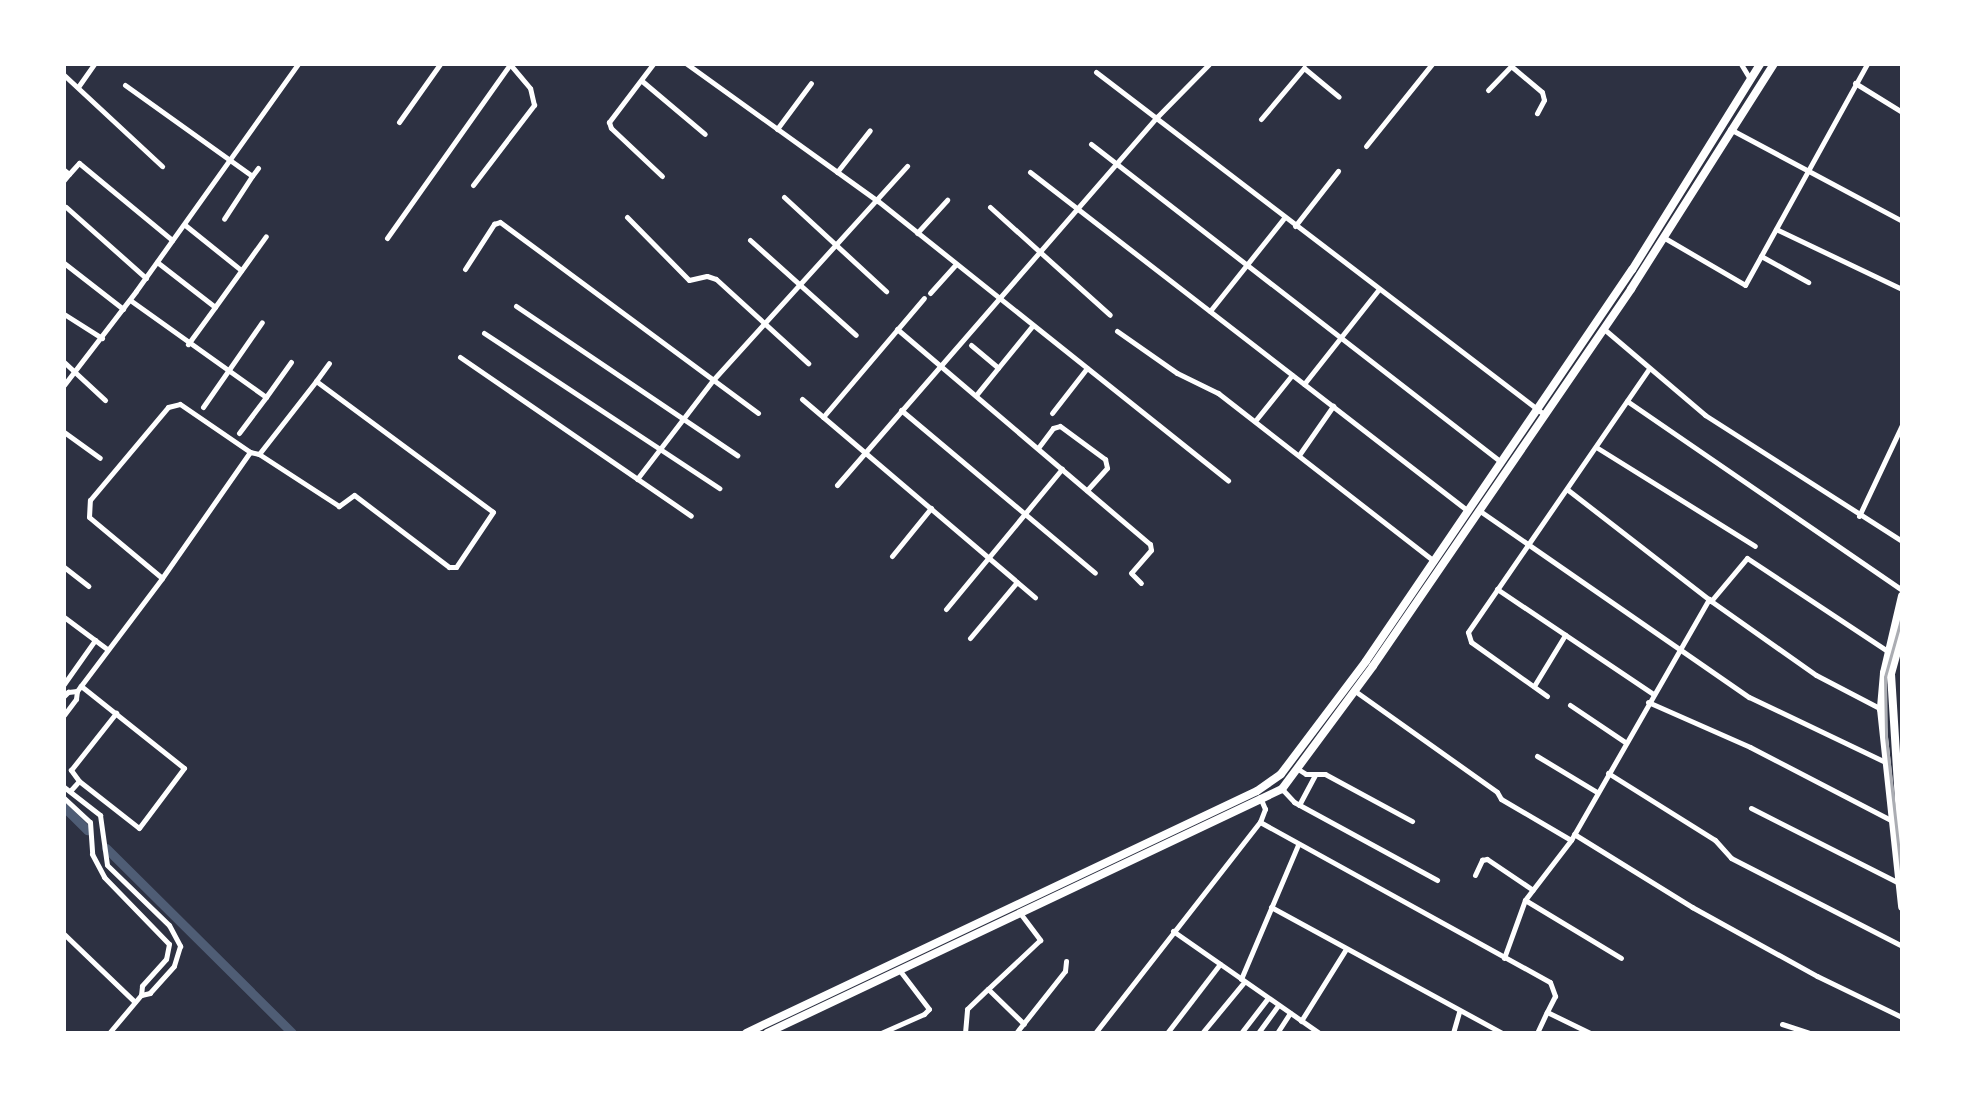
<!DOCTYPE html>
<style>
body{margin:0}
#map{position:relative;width:1966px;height:1097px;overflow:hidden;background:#2d3142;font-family:Cabin,sans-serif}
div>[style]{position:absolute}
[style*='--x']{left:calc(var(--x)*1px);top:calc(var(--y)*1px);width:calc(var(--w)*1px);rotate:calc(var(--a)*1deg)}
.canal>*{height:9px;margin:-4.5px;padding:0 4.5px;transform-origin:4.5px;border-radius:4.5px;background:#4f5d75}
.minor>*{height:5px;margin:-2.5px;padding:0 2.5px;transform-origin:2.5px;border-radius:2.5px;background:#fff}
.primary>*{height:8px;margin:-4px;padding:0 4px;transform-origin:4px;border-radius:4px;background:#fff}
.rail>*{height:3px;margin:-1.5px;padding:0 1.5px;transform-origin:1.5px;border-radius:1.5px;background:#abadb3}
span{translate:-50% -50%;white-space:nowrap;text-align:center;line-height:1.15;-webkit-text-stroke:7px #fff;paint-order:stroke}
.frame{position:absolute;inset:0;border:66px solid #fff;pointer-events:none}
</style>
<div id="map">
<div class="canal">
<div style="--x:64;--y:807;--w:33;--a:45"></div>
<div style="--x:106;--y:848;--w:262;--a:44.8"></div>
</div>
<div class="minor">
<div style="--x:653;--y:64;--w:73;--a:127.2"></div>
<div style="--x:609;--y:122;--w:6;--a:72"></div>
<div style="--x:611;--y:128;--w:70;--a:43.3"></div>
<div style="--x:687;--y:64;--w:235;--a:35.7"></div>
<div style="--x:878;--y:201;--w:448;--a:38.6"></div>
<div style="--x:1741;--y:64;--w:17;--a:59"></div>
<div style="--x:1511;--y:66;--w:40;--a:40"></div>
<div style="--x:1542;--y:92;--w:8;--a:76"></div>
<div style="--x:1544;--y:100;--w:15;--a:118"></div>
<div style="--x:1096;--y:72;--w:565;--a:37.38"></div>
<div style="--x:64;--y:75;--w:134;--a:42.9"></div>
<div style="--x:642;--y:81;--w:82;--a:40.1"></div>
<div style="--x:1855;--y:83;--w:55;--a:31.7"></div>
<div style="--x:125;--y:85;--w:156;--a:35.6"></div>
<div style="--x:252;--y:176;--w:51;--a:123.1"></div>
<div style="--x:78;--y:87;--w:28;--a:-55"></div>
<div style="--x:1488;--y:90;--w:35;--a:-46"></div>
<div style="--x:1261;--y:119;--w:67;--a:-49.9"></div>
<div style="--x:1304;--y:68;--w:45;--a:39.6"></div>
<div style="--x:399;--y:122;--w:71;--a:-54.7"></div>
<div style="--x:777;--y:129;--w:57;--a:-53.5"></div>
<div style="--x:1730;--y:129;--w:195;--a:28.1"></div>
<div style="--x:1091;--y:144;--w:519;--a:37.8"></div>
<div style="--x:1366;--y:146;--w:105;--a:-51.2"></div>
<div style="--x:64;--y:170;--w:6;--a:39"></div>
<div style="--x:69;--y:174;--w:8;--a:130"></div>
<div style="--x:837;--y:172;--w:53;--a:-51.8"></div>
<div style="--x:1030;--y:172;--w:554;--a:37.74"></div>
<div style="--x:69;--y:174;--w:15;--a:-48"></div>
<div style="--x:79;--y:163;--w:121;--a:39.6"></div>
<div style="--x:252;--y:176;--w:10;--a:-53"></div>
<div style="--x:473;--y:185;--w:101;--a:-52.7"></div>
<div style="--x:534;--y:105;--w:17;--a:-103"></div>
<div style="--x:530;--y:88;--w:30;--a:-130"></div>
<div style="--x:784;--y:197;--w:139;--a:42.7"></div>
<div style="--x:66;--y:207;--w:107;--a:41.6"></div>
<div style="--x:990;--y:207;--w:161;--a:42"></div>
<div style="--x:627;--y:217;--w:88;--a:45.5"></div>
<div style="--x:689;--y:280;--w:18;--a:-13"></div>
<div style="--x:707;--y:276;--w:9;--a:18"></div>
<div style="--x:716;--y:279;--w:125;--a:42.4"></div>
<div style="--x:185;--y:225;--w:72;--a:38.8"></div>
<div style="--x:1295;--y:226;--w:70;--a:-52"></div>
<div style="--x:1776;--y:229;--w:140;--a:25.5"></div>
<div style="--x:917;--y:233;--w:45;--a:-47.7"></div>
<div style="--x:1663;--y:237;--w:95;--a:30.3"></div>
<div style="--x:1745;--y:285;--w:252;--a:-61.1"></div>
<div style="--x:387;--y:238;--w:213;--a:-54.7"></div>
<div style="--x:750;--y:240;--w:142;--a:41.9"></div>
<div style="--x:1761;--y:256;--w:54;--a:29"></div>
<div style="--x:157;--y:262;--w:73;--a:37.8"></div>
<div style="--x:215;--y:307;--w:46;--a:126.1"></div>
<div style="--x:64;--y:263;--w:75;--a:37.9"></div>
<div style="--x:465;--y:269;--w:54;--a:-57.2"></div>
<div style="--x:494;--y:224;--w:6;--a:-18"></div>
<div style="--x:500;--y:222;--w:321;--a:36.5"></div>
<div style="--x:930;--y:293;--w:39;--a:-48"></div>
<div style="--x:130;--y:300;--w:167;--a:35.5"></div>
<div style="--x:266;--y:397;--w:43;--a:-54.5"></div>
<div style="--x:516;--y:306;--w:267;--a:34"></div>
<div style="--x:215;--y:307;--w:87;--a:-54.3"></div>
<div style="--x:1210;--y:311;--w:119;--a:-51.5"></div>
<div style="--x:64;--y:314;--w:45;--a:32.3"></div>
<div style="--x:897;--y:329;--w:332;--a:40.4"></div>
<div style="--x:1150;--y:544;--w:6;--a:81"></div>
<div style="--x:1151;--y:550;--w:30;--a:131"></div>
<div style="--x:1131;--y:573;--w:14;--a:45"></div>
<div style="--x:1604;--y:329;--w:133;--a:40.4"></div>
<div style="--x:1705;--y:415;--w:234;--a:32.6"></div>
<div style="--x:1117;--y:331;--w:73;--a:35"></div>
<div style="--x:1177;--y:373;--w:46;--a:26"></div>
<div style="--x:1218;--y:393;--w:274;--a:37.9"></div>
<div style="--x:484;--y:333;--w:282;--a:33.4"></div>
<div style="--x:971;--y:345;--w:35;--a:40"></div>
<div style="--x:998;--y:368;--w:33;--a:129"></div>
<div style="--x:460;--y:357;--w:280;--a:34.5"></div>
<div style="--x:64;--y:362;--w:56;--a:42.8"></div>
<div style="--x:998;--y:368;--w:55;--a:-50.9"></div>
<div style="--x:316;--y:381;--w:22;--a:-54"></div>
<div style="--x:1304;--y:384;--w:121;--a:-51.7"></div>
<div style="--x:64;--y:385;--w:118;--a:-52.5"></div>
<div style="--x:136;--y:291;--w:279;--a:-54.5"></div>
<div style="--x:802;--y:399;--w:306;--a:40.4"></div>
<div style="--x:1627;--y:401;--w:334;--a:34.5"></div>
<div style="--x:203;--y:407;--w:103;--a:-55.2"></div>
<div style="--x:901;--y:410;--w:253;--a:40"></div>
<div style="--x:1052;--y:413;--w:57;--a:-52.1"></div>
<div style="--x:823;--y:417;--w:156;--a:-49.7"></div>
<div style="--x:1255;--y:421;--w:59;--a:-51.2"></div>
<div style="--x:64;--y:432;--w:44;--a:35.8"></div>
<div style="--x:239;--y:433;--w:45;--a:-53.1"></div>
<div style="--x:1596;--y:447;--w:187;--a:31.9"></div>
<div style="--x:1038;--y:448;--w:25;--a:-53"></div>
<div style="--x:1053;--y:428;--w:7;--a:-16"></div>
<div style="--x:1060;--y:426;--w:56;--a:36.3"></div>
<div style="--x:1105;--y:459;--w:9;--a:77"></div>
<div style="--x:1107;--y:468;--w:30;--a:132"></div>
<div style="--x:250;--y:452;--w:154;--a:124.9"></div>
<div style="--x:162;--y:578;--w:95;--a:-140.1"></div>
<div style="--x:89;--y:517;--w:17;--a:-87"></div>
<div style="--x:90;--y:500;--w:121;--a:-50"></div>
<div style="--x:168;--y:407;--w:12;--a:-14"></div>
<div style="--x:180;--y:404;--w:85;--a:34.4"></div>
<div style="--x:250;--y:452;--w:9;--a:13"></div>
<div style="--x:259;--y:454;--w:93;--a:-52"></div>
<div style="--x:316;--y:381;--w:220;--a:36.5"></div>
<div style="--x:493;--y:512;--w:66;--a:123.9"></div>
<div style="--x:456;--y:567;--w:7;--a:180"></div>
<div style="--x:449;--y:567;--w:119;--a:-142.8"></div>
<div style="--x:354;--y:495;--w:19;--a:144"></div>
<div style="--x:339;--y:506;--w:95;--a:-147"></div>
<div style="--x:1299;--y:455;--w:60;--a:-55.2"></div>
<div style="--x:637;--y:479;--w:125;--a:-52.5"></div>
<div style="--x:713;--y:380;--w:289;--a:-47.8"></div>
<div style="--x:837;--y:485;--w:488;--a:-49"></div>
<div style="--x:1157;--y:117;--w:74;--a:-45.5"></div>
<div style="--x:1568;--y:490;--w:181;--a:37.8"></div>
<div style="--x:1711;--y:601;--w:128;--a:35.2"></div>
<div style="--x:1816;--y:675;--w:73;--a:27.6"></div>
<div style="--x:1480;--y:511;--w:327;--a:34.7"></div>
<div style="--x:1749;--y:697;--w:151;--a:25.5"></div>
<div style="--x:1859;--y:516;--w:101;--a:-64.7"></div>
<div style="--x:892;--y:556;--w:62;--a:-50.9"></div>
<div style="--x:64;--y:567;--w:31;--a:38"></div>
<div style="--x:1497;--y:589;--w:188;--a:33.9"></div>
<div style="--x:1711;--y:601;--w:56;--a:-50.1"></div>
<div style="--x:1747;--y:558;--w:170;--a:33.5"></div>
<div style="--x:946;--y:609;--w:182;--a:-50.4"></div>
<div style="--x:64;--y:617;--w:54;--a:36.7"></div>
<div style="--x:970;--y:638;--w:73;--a:-50"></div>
<div style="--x:64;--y:684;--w:54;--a:-54.8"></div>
<div style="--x:1534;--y:686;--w:60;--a:-58.7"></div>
<div style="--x:1355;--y:691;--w:174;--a:35.4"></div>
<div style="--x:1497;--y:792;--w:8;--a:60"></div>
<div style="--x:1501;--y:799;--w:81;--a:30.4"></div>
<div style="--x:64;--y:696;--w:6;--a:-45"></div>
<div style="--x:68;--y:692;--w:9;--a:-6"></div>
<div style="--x:1547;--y:696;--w:93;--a:-144.6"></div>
<div style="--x:1471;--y:642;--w:10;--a:-107"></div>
<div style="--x:1468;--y:632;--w:319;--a:-55.5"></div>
<div style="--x:1648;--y:702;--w:111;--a:23.8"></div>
<div style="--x:1750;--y:747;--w:159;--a:27.4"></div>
<div style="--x:1570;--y:705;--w:66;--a:33.9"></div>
<div style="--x:64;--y:715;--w:20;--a:-53"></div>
<div style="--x:76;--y:699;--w:8;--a:-83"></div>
<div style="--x:77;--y:691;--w:141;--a:-53"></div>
<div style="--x:1537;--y:756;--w:70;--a:31"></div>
<div style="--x:1298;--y:769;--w:9;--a:32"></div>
<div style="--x:1306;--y:774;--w:19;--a:0"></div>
<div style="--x:1325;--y:774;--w:99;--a:28.4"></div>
<div style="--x:1608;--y:773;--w:126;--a:32.1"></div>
<div style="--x:1715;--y:840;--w:24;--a:48"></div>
<div style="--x:1731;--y:858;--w:192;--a:27.2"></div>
<div style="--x:79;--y:781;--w:14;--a:-126"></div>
<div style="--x:71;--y:770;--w:73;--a:-51.7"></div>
<div style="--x:64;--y:787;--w:46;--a:37.9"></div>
<div style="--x:100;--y:815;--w:50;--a:82"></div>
<div style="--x:107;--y:865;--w:86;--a:44.1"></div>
<div style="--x:169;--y:925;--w:24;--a:62"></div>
<div style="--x:180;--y:946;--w:21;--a:107"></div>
<div style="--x:174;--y:966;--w:36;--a:132"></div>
<div style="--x:150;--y:993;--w:9;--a:167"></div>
<div style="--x:141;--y:995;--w:50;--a:130.1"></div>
<div style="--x:1282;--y:789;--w:18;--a:47"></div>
<div style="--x:1294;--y:802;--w:163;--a:28.6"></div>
<div style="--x:70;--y:791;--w:13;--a:-48"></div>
<div style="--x:79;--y:781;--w:76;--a:38.1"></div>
<div style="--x:139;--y:828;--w:75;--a:-53.1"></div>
<div style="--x:184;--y:768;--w:132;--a:-141.5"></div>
<div style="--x:64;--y:798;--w:35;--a:43"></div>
<div style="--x:90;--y:822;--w:32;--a:86"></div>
<div style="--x:92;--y:854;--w:26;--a:62"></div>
<div style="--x:104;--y:877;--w:93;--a:45.9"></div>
<div style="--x:169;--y:944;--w:15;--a:101"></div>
<div style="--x:166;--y:959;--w:36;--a:132"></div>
<div style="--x:142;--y:986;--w:9;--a:96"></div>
<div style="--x:1299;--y:805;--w:34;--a:-62"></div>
<div style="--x:1751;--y:808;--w:166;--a:26.9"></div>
<div style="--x:1260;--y:822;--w:331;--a:28.9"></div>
<div style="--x:1550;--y:982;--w:15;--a:70"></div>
<div style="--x:1555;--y:996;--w:18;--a:117"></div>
<div style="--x:1547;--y:1012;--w:48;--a:26"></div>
<div style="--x:1574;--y:834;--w:139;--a:31.7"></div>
<div style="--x:1692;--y:907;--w:143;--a:28.9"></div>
<div style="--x:1817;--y:976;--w:94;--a:25.8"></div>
<div style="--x:1475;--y:875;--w:17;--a:-65"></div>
<div style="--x:1482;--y:860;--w:5;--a:-11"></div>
<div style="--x:1487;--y:859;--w:55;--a:34"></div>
<div style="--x:1525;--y:900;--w:112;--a:31.1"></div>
<div style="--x:1271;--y:907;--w:263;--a:28.6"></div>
<div style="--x:1020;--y:913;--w:34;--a:53"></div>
<div style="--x:1040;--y:940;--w:71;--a:136.7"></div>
<div style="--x:988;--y:989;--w:50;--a:44.2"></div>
<div style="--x:1173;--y:931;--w:178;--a:34.9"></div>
<div style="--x:64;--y:934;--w:98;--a:43.8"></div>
<div style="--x:1504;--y:958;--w:62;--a:-70.1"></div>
<div style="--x:1525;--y:900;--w:76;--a:-52.5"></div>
<div style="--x:1571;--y:840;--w:278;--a:-60.2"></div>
<div style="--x:1241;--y:979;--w:146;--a:-67"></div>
<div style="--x:1301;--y:1021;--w:85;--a:-58"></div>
<div style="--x:1782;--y:1024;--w:28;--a:18"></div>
<div style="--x:881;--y:1033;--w:47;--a:-23.8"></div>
<div style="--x:924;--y:1014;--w:7;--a:-45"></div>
<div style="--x:929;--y:1009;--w:48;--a:-127.3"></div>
<div style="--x:965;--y:1033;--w:24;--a:-85"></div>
<div style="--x:967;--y:1009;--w:29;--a:-44"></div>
<div style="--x:1016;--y:1033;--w:79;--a:-51.7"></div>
<div style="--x:1065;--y:971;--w:10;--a:-84"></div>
<div style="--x:1095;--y:1033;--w:268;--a:-52"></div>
<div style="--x:1260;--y:822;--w:14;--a:-69"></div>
<div style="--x:1265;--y:809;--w:13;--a:-113"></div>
<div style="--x:1167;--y:1033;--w:87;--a:-52.5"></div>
<div style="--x:1202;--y:1033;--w:66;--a:-50.5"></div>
<div style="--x:1241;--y:1033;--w:44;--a:-52.4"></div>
<div style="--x:1258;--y:1033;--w:34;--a:-54"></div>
<div style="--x:1277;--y:1033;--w:24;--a:-57"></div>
<div style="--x:1453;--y:1033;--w:22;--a:-74"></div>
<div style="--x:1537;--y:1033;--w:23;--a:-65"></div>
</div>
<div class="primary">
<div style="--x:1902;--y:596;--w:79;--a:103.2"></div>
<div style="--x:1884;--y:673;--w:36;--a:95"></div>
<div style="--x:1881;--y:709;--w:199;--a:83.9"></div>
<div style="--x:1902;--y:634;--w:41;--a:105.4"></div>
<div style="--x:1891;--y:674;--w:173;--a:86.4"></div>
<div style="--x:746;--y:1033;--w:565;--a:-25.34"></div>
<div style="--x:1257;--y:791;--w:29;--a:-35"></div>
<div style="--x:1281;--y:774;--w:141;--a:-53"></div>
<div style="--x:1366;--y:661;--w:473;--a:-55.8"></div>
<div style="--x:1632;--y:270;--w:243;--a:-58.1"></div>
<div style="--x:767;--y:1033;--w:570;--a:-25.35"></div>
<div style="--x:1282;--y:789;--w:153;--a:-53.5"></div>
<div style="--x:1373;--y:666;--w:457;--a:-55.6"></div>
<div style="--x:1631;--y:289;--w:267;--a:-57.6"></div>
</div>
<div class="rail">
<div style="--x:1902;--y:616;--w:63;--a:105.6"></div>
<div style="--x:1885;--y:677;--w:60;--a:89"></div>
<div style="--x:1886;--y:737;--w:144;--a:83.6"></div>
</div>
<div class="frame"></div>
</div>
